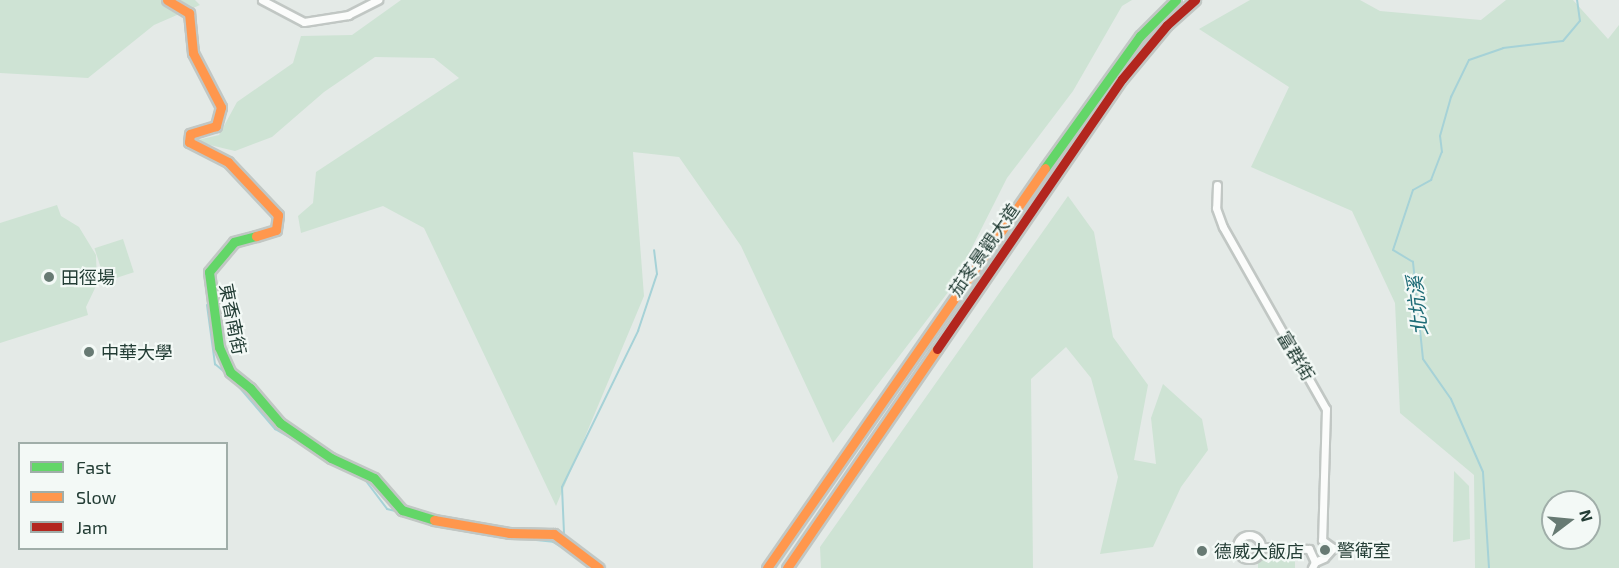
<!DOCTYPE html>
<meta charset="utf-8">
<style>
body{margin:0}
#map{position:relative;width:1619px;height:568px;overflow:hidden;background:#e4eae7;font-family:"Exo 2","Noto Sans TC",sans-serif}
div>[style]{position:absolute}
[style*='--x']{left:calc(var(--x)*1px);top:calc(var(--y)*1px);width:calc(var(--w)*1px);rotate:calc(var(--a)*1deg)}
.green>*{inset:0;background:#cee3d4;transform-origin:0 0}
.stream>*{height:2px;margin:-1px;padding:0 1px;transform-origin:1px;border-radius:1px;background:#a6d2d7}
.roads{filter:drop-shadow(2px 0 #c1c7c4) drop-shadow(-2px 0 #c1c7c4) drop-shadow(0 2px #c1c7c4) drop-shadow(0 -2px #c1c7c4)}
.street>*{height:7px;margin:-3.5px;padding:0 3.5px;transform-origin:3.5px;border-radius:3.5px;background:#fbfcfb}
.street>.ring{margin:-3.5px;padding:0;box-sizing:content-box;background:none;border:7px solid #fbfcfb;border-radius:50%}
.fast>*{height:9px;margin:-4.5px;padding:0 4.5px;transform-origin:4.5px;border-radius:4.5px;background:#63d668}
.slow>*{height:9px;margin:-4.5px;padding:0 4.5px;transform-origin:4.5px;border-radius:4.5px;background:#ff974d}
.jam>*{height:9px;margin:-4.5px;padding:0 4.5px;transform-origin:4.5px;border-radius:4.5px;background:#b3261e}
.dots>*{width:16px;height:16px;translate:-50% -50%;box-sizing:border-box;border:3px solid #f3f9f6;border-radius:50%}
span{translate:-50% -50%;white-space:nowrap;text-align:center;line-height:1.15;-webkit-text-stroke:4.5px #f3f9f6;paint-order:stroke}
.street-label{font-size:18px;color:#233d35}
.poi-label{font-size:18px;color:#233d35}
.left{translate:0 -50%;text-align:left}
.water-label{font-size:20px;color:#1e6c77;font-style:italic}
.legend{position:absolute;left:18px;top:442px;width:210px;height:108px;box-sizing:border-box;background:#f3f9f6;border:2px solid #a0aea9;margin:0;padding:8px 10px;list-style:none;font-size:18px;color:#233d35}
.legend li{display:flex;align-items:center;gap:12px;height:30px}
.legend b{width:30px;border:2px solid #a0aea9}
.north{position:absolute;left:1541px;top:490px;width:60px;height:60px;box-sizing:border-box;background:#f3f9f6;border:2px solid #a0aea9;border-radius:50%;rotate:74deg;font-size:16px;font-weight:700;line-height:24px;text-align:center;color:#233d35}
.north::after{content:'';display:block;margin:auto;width:21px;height:27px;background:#677a73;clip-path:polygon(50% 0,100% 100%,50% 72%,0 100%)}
</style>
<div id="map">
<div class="green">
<div style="clip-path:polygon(0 0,195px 0,200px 5px,154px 25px,88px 78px,0 73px)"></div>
<div style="clip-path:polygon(401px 0,1132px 0,1122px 6px,1073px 91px,1007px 178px,952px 287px,833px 443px,741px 246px,679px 157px,633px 152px,644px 296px,556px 506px,424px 228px,383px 206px,301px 233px,298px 216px,313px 203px,316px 172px,459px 78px,434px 58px,375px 57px,324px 92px,272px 137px,235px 151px,193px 141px,219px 135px,237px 102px,293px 63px,301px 36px,352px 35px)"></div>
<div style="clip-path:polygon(evenodd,1250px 0,1360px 0,1380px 11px,1481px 20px,1506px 0,1573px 0,1608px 39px,1619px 25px,1619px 568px,1475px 568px,1474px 475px,1400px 413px,1395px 303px,1352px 211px,1251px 167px,1289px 87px,1199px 29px,1250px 0,1553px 502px,1589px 502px,1589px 538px,1553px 538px,1553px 502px)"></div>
<div style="clip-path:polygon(1068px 196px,1094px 232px,1113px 337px,1148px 385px,1134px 460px,1156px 464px,1151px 418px,1163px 384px,1202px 419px,1208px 450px,1181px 487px,1153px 547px,1100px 554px,1118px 477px,1091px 378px,1066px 347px,1031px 379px,1033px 568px,821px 568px,820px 547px)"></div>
<div style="clip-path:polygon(57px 205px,61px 216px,79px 227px,96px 255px,97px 284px,86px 307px,88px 315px,0 343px,0 223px)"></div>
<div style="left:123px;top:239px;width:35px;height:30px;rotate:72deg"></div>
<div style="clip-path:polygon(1454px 471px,1469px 486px,1470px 539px,1453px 542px)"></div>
<div style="left:1258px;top:559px;width:37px;height:9px"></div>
</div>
<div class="stream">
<div style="--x:207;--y:305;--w:60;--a:82.3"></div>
<div style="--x:215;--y:364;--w:16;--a:40"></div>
<div style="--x:233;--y:380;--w:65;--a:49.4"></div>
<div style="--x:275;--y:429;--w:40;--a:29.7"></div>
<div style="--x:347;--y:470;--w:22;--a:30"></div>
<div style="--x:366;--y:481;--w:35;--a:53"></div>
<div style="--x:387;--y:509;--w:12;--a:14"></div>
<div style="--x:564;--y:533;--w:46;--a:-92.5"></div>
<div style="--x:562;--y:487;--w:174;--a:-64"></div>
<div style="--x:638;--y:331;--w:60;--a:-71.6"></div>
<div style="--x:657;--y:274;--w:24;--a:-97"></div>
<div style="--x:517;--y:538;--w:36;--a:6"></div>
<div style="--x:553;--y:542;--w:12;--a:31"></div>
<div style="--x:1489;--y:568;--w:96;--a:-93.6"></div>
<div style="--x:1483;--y:472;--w:80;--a:-113.7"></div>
<div style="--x:1451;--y:399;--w:49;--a:-125"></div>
<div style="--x:1423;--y:359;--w:98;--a:-95.9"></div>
<div style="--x:1413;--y:262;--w:23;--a:-149"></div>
<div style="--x:1393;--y:250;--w:63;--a:-71.6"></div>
<div style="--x:1413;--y:190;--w:21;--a:-29"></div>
<div style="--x:1431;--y:180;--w:30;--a:-69"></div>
<div style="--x:1442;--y:152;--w:16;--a:-97"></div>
<div style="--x:1440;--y:136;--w:41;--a:-74.2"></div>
<div style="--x:1451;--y:97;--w:41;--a:-64.1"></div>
<div style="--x:1469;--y:60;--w:36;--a:-19"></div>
<div style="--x:1503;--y:48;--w:60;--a:-6.7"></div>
<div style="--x:1563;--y:41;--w:26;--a:-50"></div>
<div style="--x:1580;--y:21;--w:21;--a:-98"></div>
</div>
<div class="roads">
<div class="street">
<div style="--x:262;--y:0;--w:47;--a:27.6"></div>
<div style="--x:304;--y:22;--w:45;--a:-9"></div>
<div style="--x:348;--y:15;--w:34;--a:-27"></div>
<div style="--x:1217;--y:185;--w:23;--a:92"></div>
<div style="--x:1216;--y:208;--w:20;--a:70"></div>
<div style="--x:1223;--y:227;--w:209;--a:60.5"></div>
<div style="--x:1326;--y:409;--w:131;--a:91.7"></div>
<div style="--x:1322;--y:540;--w:14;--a:36"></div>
<div style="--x:1333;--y:548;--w:13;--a:132"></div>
<div style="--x:1324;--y:558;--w:10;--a:156"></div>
<div class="ring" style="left:1237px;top:535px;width:17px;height:17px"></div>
<div style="--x:1261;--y:547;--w:48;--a:2.4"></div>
<div style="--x:1309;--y:549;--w:14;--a:65"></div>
<div style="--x:1315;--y:562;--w:7;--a:117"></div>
</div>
<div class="fast">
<div style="--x:1045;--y:168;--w:163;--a:-54.3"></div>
<div style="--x:1140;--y:36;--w:51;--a:-45"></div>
<div style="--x:256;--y:236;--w:23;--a:165"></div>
<div style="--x:234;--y:242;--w:39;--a:130"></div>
<div style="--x:209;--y:272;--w:76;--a:82.4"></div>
<div style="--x:219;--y:347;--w:27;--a:66"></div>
<div style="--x:230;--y:372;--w:26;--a:39"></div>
<div style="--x:250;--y:388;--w:46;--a:49.4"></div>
<div style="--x:280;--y:423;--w:62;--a:34.5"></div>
<div style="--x:331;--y:458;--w:47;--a:24.9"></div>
<div style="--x:374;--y:478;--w:43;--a:48.8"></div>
<div style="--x:402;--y:510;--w:34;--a:17"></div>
</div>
<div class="slow">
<div style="--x:167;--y:0;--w:26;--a:31"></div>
<div style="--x:189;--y:13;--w:40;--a:84.3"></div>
<div style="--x:193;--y:53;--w:61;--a:62.6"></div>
<div style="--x:221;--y:107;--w:20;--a:105"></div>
<div style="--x:216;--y:126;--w:27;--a:163"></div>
<div style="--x:190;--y:134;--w:8;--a:97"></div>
<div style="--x:189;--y:142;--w:44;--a:27.1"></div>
<div style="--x:228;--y:162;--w:73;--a:46.7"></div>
<div style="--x:278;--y:215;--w:15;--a:98"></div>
<div style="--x:276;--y:230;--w:21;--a:163"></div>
<div style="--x:434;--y:520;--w:76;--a:9.8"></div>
<div style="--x:509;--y:533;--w:45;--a:1.3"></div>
<div style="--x:554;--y:534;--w:56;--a:37.1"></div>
<div style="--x:767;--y:568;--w:487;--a:-55.2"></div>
<div style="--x:787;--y:568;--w:265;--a:-55.6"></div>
</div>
<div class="jam">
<div style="--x:937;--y:349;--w:327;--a:-55.6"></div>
<div style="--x:1122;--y:79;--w:70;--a:-50.2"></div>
<div style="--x:1167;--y:25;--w:38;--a:-42"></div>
</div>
</div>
<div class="dots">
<div style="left:49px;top:277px;background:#677a73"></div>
<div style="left:89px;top:352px;background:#677a73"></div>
<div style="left:1325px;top:550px;background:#677a73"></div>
<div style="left:1202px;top:551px;background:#677a73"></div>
</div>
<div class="street-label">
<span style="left:984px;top:250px;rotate:-55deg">茄苳景觀大道</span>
<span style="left:233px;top:319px;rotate:79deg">東香南街</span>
<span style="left:1296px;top:356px;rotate:59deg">富群街</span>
</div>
<div class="poi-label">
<span class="left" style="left:61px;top:277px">田徑場</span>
<span class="left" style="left:101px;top:352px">中華大學</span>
<span class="left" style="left:1337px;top:550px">警衛室</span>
<span class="left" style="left:1214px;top:551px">德威大飯店</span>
</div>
<div class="water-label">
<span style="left:1417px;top:306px;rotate:-96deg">北坑溪</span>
</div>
<ul class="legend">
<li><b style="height:8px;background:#63d668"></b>Fast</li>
<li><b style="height:8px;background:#ff974d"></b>Slow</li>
<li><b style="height:8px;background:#b3261e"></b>Jam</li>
</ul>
<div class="north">N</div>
</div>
